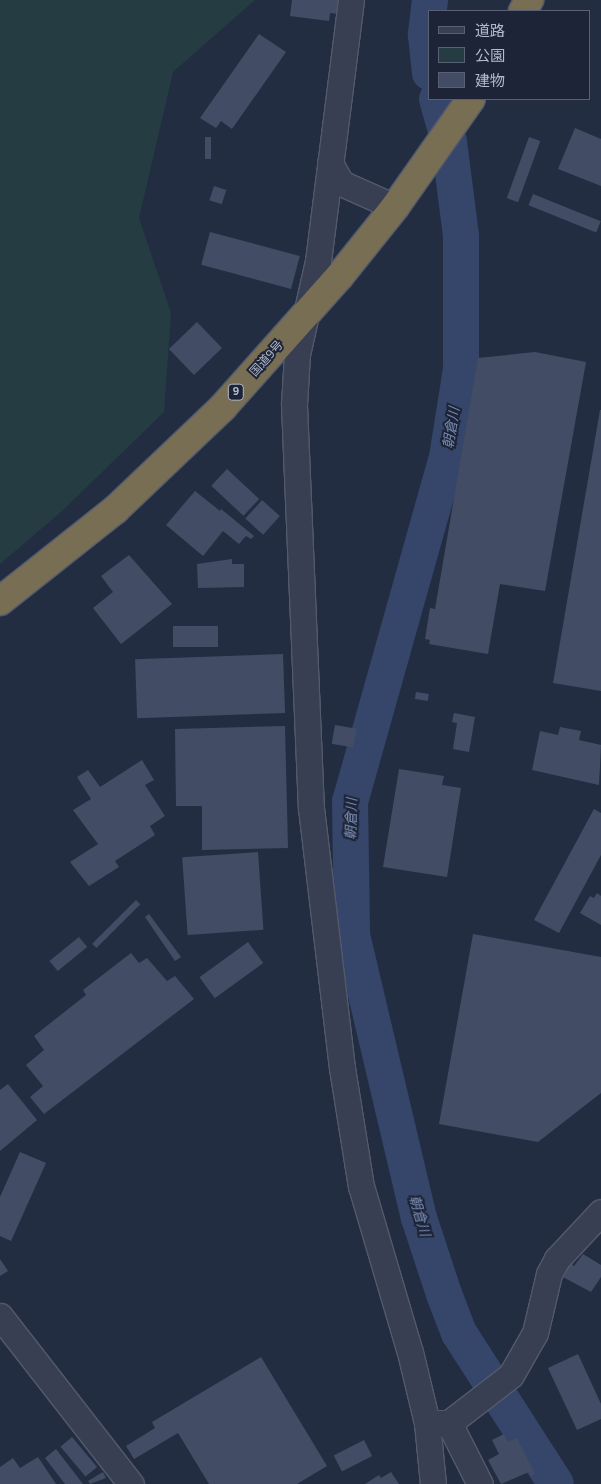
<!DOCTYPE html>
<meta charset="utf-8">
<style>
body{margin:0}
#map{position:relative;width:601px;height:1484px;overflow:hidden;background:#232d42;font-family:Figtree,"Noto Sans JP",sans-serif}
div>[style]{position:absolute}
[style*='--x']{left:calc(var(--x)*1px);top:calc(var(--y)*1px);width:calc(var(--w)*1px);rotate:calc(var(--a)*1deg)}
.green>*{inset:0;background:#253c43}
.river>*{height:36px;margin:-18px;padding:0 18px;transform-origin:18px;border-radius:18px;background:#36466a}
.building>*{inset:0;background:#424c64;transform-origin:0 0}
.roads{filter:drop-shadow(1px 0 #535a6c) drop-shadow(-1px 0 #535a6c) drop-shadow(0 1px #535a6c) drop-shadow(0 -1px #535a6c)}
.minor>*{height:25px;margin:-12.5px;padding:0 12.5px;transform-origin:12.5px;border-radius:12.5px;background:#383f52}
.highway>*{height:28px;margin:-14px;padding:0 14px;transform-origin:14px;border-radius:14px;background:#786e54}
span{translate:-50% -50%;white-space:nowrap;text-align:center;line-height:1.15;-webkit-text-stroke:4px #1d2437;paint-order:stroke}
.shield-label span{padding:1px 4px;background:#1d2437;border:1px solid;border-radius:4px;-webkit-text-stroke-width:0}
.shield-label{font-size:11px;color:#b4bbcc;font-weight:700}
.street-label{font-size:12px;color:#b4bbcc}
.water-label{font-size:14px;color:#7a8db5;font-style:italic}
.legend{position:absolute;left:428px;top:10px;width:162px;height:90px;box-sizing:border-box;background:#1d2437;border:1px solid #596073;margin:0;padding:6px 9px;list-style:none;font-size:15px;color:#b4bbcc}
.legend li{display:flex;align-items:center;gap:10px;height:25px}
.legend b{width:25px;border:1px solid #596073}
</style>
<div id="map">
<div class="green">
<div style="clip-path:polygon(0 0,255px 0,173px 72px,139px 218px,171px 313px,164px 412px,62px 511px,0 564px)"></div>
</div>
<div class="river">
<div style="--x:430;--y:0;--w:35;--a:97"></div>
<div style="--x:426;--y:35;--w:38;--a:84"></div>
<div style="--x:437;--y:99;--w:45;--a:74.4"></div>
<div style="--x:449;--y:142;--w:95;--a:82.7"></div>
<div style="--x:461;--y:236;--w:133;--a:90"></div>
<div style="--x:461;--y:369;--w:89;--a:99"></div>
<div style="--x:447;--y:457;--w:357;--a:105.7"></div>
<div style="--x:350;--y:801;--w:134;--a:89.1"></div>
<div style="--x:352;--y:935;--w:291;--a:76.7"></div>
<div style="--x:419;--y:1218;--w:80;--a:71.8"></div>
<div style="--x:444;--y:1294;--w:42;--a:69"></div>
<div style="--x:459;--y:1333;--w:179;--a:57.3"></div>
</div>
<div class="building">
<div style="clip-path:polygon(292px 0,340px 0,339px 14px,330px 13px,329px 21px,290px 16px)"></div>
<div style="clip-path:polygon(259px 34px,286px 52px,232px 129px,221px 121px,216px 128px,200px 118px)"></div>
<div style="clip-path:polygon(575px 128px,601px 139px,601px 186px,558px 169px)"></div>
<div style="left:205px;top:137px;width:6px;height:22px"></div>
<div style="left:529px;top:137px;width:12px;height:65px;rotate:20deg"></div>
<div style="left:214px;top:186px;width:13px;height:15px;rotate:18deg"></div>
<div style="left:533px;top:194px;width:73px;height:12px;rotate:22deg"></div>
<div style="left:210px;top:232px;width:93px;height:34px;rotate:15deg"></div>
<div style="left:197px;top:322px;width:36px;height:39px;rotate:46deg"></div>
<div style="clip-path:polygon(535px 352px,586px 362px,545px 591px,500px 584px,488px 654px,429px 644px,430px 640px,425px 639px,430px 608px,435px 609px,478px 358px)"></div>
<div style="clip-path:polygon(600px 410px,601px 410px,601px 691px,553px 683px)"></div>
<div style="left:227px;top:469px;width:44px;height:23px;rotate:43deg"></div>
<div style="clip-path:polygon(195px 491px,220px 511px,221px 509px,254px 536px,251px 539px,246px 536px,239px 544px,223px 531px,203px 556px,166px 525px)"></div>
<div style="left:262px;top:500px;width:24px;height:25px;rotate:42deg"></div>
<div style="clip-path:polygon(129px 555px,172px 604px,121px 644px,93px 608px,113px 592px,101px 576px)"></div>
<div style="clip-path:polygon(232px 559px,232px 564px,244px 564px,244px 587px,198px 588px,197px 564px)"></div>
<div style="left:218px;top:626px;width:21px;height:45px;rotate:90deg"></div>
<div style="left:283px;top:654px;width:59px;height:148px;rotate:88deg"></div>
<div style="left:416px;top:692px;width:13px;height:7px;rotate:9deg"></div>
<div style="clip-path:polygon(454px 713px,475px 717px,469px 752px,453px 749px,457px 723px,452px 722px)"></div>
<div style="left:335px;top:725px;width:22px;height:19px;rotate:10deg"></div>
<div style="clip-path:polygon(285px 726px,288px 848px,202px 850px,202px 806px,176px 806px,175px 729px)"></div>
<div style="clip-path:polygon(560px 727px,581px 731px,579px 740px,601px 745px,599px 785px,532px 770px,540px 731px,558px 735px)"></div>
<div style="clip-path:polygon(142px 760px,154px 780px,145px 785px,165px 816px,150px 826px,155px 835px,115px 861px,119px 867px,89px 886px,70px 862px,98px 844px,73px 810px,91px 799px,77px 777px,88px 770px,100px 787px)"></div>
<div style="clip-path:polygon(399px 769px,444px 776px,442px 785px,461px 788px,447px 877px,383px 867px)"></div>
<div style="clip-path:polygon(594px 809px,601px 813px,601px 855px,559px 933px,534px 920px)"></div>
<div style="left:258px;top:852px;width:78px;height:76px;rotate:86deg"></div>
<div style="clip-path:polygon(597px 893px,601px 896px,601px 925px,580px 913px,590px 896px,594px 898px)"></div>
<div style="left:136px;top:900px;width:6px;height:62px;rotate:45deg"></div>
<div style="clip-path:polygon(149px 914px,181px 957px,175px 961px,145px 917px)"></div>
<div style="clip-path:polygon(473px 934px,601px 957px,601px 1093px,538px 1142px,439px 1124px)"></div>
<div style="left:79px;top:937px;width:13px;height:38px;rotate:51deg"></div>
<div style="left:248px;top:942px;width:26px;height:60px;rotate:54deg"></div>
<div style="clip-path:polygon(131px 953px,139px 963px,147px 958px,167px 981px,175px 976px,194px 999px,44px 1114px,30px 1097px,43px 1086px,26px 1065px,44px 1050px,34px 1036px,86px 995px,83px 990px)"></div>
<div style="clip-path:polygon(8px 1084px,37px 1120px,0 1151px,0 1090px)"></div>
<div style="clip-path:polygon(20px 1152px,46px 1163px,11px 1241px,0 1236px,0 1197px)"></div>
<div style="clip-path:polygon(583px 1254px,601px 1265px,601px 1277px,591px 1292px,561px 1276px,570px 1263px,574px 1266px)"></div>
<div style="clip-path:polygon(0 1259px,8px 1271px,0 1276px)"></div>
<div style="clip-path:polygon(578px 1354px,601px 1404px,601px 1419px,577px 1430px,548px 1368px)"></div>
<div style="clip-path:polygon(261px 1357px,327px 1466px,297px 1484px,209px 1484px,178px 1433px,134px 1459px,126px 1446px,155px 1428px,152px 1422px)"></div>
<div style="clip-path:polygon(504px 1434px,508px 1442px,517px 1438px,535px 1474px,531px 1476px,529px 1472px,501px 1484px,488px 1460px,499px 1454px,492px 1440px)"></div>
<div style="left:72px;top:1437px;width:39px;height:15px;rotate:50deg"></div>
<div style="left:364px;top:1440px;width:18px;height:34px;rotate:63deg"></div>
<div style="clip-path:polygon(56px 1449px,83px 1484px,65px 1484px,45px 1458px)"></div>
<div style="clip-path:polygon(38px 1457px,56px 1484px,0 1484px,0 1467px,13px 1458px,20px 1468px)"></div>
<div style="clip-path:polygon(103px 1472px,106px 1478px,90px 1484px,88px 1481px)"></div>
<div style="clip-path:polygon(391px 1472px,399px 1484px,365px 1484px,379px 1475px,381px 1478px)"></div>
</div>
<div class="roads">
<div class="minor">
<div style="--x:351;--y:0;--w:263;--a:97.2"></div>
<div style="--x:318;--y:261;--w:95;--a:102.7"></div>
<div style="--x:297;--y:354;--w:51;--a:93.4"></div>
<div style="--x:294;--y:405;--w:403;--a:87.6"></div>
<div style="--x:311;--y:808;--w:262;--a:83.2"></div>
<div style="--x:342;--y:1068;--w:120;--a:80.9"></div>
<div style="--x:361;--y:1186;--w:173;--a:73.6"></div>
<div style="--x:410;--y:1352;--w:73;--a:76.5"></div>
<div style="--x:427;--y:1423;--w:61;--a:84.4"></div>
<div style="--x:330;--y:163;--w:23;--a:61"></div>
<div style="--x:341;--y:183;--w:59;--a:24"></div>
<div style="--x:0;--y:1316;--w:213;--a:52.1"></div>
<div style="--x:427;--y:1423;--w:22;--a:0"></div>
<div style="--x:449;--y:1423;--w:78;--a:-37.7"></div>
<div style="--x:511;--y:1375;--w:48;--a:-60.3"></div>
<div style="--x:535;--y:1333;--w:61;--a:-76.7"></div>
<div style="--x:549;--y:1274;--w:17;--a:-62"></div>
<div style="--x:557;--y:1259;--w:64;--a:-46.9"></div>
<div style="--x:449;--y:1423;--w:68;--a:63.1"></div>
</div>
<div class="highway">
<div style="--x:523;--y:11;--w:13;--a:-61"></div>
<div style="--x:0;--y:601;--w:147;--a:-38.4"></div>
<div style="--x:115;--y:510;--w:149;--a:-43.6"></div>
<div style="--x:223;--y:407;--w:174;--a:-48.3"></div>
<div style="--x:339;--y:277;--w:90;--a:-51.3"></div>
<div style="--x:395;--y:207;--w:132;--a:-54.9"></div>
</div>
</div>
<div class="shield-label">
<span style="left:236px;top:392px">9</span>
</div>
<div class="street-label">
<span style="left:267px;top:359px;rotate:-48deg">国道9号</span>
</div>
<div class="water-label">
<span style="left:452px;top:428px;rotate:-81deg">朝倉川</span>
<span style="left:352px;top:819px;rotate:-88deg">朝倉川</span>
<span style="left:419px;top:1216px;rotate:74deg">朝倉川</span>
</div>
<ul class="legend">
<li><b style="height:6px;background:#383f52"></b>道路</li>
<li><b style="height:14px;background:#253c43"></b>公園</li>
<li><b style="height:14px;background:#424c64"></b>建物</li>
</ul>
</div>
